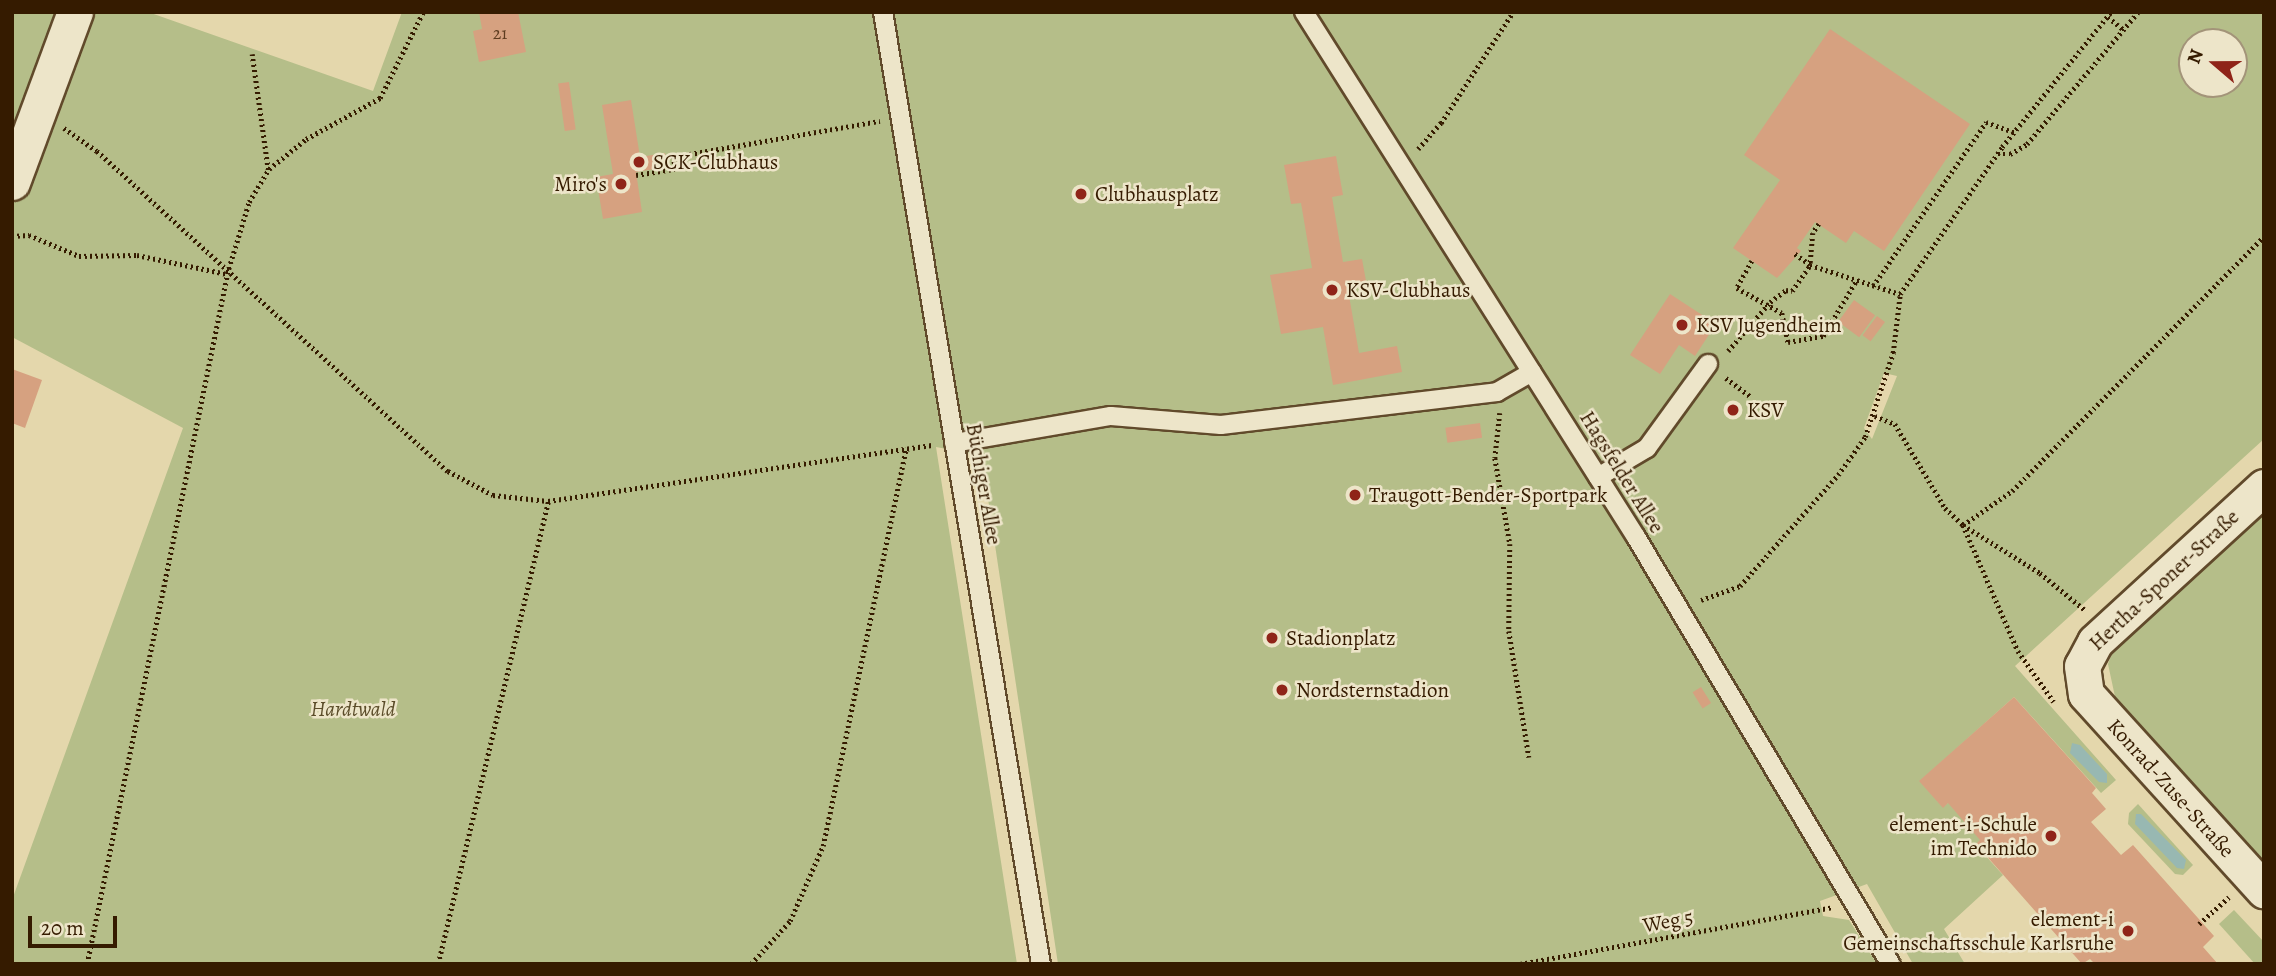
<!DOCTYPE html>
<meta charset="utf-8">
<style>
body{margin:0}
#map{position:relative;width:2276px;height:976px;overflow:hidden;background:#e4d7ac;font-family:Alegreya,serif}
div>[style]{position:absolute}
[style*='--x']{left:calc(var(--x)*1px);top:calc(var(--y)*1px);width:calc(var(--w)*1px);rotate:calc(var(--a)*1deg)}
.green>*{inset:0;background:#b5be89}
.water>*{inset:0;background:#98b8b2}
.building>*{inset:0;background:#d6a180;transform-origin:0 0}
.path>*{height:4.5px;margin-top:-2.25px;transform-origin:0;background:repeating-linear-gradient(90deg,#351b00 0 2px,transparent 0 5.5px)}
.roads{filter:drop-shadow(2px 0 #614a2b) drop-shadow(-2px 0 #614a2b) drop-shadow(0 2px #614a2b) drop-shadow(0 -2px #614a2b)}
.lane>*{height:18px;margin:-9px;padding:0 9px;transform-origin:9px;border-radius:9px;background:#ede5c9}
.street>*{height:35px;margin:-17.5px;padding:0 17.5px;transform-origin:17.5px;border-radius:17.5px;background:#ede5c9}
.dots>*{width:19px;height:19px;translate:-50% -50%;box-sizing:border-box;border:4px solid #ede5c9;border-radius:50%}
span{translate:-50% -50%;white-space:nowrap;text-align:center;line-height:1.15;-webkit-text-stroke:5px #ede5c9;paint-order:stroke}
.number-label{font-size:18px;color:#5d3c20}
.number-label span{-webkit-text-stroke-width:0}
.poi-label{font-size:21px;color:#351b00}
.left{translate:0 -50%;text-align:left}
.right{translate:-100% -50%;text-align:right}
.street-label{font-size:21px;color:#351b00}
.park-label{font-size:21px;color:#5b4c29;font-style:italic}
.frame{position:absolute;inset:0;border:14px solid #351b00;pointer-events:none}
.north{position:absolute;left:2178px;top:28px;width:70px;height:70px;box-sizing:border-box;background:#ede5c9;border:2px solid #a39479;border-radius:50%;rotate:290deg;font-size:19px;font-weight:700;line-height:28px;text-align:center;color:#351b00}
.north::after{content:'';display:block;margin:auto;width:24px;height:32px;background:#8f2418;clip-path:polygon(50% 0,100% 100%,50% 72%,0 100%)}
.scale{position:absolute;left:28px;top:916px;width:89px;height:32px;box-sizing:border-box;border:4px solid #351b00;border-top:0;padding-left:9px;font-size:21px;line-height:24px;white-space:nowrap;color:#351b00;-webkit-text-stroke:5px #ede5c9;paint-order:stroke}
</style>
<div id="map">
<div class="green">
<div style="clip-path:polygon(evenodd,12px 12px,148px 12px,373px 91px,402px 12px,2264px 12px,2264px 439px,2015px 666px,2116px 780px,2101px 793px,2014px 697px,1920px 781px,1943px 807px,1950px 801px,1983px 838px,1976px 845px,2003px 875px,1944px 929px,1965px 964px,1913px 964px,1867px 884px,1820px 901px,1823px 916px,1849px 920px,1877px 964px,1058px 964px,984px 472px,979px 455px,936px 447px,1017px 964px,12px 964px,12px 900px,183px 428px,12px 337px,12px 12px,2192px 42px,2234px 42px,2234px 84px,2192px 84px,2192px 42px,12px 12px,1884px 373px,1897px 376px,1872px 439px,1864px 428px,1884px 373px)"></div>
<div style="clip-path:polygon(2264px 505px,2264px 872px,2117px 706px,2108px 664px,2115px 643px)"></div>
<div style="clip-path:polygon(2138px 804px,2193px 865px,2183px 875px,2175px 874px,2128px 824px,2129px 813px)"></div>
<div style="clip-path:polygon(2234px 910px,2264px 942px,2264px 964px,2255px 964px,2219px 924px)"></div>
</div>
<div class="water">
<div style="clip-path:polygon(2072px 743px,2080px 745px,2107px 774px,2107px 783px,2099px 782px,2070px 753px)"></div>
<div style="clip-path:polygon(2136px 814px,2141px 814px,2186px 860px,2184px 869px,2177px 868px,2135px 824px)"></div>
</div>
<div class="building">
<div style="clip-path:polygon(479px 12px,518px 12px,526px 52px,479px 62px,473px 31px,482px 29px)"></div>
<div style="clip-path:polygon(1830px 29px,1970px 124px,1884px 251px,1854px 231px,1846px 243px,1815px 222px,1797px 248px,1801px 251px,1777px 278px,1733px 248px,1780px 180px,1744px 155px)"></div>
<div style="left:569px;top:82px;width:48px;height:11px;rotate:82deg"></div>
<div style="clip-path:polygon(631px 100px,640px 157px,665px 153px,667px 167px,636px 172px,642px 212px,603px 219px,596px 177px,613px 174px,602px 105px)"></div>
<div style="clip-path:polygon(1336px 156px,1343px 195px,1332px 197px,1343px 262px,1362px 259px,1366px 281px,1347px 284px,1359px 353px,1397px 346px,1402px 372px,1333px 385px,1323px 327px,1281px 334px,1270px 275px,1312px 268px,1301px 203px,1291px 204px,1284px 165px)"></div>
<div style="clip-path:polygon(1670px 294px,1716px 324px,1695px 356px,1679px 345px,1660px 374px,1630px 355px)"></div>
<div style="left:1854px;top:300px;width:26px;height:27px;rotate:36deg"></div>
<div style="left:1877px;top:316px;width:10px;height:24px;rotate:37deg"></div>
<div style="clip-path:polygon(12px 369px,42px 380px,25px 428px,12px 423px)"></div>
<div style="left:1480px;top:423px;width:15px;height:35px;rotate:82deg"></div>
<div style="left:1701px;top:687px;width:19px;height:10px;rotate:58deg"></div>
<div style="clip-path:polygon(2014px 697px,2096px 788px,2092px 793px,2106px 809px,2091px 822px,2121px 855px,2133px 845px,2214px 936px,2203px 947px,2218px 964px,2095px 964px,2090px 959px,2082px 964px,1976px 844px,1980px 840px,1948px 803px,1943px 808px,1919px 781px)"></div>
</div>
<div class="path">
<div style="--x:2108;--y:17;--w:19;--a:39"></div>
<div style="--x:64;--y:128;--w:40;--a:34.9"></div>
<div style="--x:97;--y:151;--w:475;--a:42.4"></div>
<div style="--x:448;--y:471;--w:51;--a:28.1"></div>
<div style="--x:493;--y:495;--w:55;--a:6.2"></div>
<div style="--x:548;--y:501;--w:388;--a:-8.3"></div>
<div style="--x:1418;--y:149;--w:35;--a:-49"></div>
<div style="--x:1441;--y:123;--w:132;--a:-57"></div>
<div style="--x:1998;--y:154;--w:12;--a:0"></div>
<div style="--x:2010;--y:154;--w:20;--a:-30"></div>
<div style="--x:2027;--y:144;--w:172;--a:-49.9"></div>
<div style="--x:269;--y:169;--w:48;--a:-39"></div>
<div style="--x:306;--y:139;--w:85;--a:-29"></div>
<div style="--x:380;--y:98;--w:96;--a:-63.4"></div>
<div style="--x:636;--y:175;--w:39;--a:-9"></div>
<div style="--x:675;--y:169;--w:12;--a:-99"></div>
<div style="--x:673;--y:157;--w:210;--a:-9.9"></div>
<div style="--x:1819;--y:224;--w:11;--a:124"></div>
<div style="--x:1813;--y:233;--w:32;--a:95"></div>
<div style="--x:1810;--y:265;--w:95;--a:17.9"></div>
<div style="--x:1900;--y:294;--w:179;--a:-55.2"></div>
<div style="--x:2002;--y:147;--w:174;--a:-51.1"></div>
<div style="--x:12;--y:236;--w:17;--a:-3"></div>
<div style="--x:29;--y:235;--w:54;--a:22.8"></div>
<div style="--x:79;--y:256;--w:58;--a:-1"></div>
<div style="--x:137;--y:255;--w:92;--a:11.9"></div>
<div style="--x:227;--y:274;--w:75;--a:-73"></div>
<div style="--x:249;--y:202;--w:37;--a:-59"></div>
<div style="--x:268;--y:170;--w:117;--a:-97.9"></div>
<div style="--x:1752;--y:261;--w:31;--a:119"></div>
<div style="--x:1737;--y:288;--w:51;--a:29.1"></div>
<div style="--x:1782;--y:313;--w:30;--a:78"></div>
<div style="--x:1788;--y:342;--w:36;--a:-10"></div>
<div style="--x:1823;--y:336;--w:64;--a:-59"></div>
<div style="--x:1873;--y:286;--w:199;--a:-55.4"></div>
<div style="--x:1986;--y:122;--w:30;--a:20"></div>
<div style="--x:1728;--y:351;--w:65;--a:-49.4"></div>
<div style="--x:1770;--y:302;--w:20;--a:-37"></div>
<div style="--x:1786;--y:290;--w:6;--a:9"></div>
<div style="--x:1792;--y:291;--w:32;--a:-55"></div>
<div style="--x:1810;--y:265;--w:19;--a:-145"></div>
<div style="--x:1726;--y:378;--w:30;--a:37"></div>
<div style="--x:1500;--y:413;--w:45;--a:96.3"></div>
<div style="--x:1495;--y:458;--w:87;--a:80.1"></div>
<div style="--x:1510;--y:544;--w:87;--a:90.7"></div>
<div style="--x:1509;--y:631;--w:128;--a:81"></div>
<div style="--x:1875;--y:416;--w:22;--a:22"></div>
<div style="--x:1895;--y:424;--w:98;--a:59.2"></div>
<div style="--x:1945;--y:508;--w:25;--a:43"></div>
<div style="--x:1963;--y:525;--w:60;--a:-34.8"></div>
<div style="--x:2012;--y:491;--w:359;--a:-45.3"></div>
<div style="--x:1963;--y:525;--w:137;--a:66.4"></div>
<div style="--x:2018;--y:651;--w:62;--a:54.8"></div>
<div style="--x:1963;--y:525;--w:91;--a:31.9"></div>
<div style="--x:2040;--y:573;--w:58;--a:39.4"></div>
<div style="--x:1701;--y:600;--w:41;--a:-19.7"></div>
<div style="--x:1740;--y:586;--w:148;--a:-48.6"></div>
<div style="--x:1838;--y:475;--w:47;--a:-54.6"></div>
<div style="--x:1865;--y:437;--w:89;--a:-71.6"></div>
<div style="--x:1893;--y:353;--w:59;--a:-83.2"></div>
<div style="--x:2199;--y:924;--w:40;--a:-42"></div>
<div style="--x:87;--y:964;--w:703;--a:-78.51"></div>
<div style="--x:438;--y:964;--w:476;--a:-76.6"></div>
<div style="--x:751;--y:964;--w:58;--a:-47.8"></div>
<div style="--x:790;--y:921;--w:82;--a:-66.3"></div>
<div style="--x:823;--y:846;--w:407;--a:-78.2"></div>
<div style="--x:1520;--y:964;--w:318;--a:-10.3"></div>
</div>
<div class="roads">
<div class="lane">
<div style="--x:883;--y:12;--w:965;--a:80.58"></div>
<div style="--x:1304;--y:12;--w:621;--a:57.69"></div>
<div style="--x:1636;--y:537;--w:497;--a:59.2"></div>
<div style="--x:954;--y:443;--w:159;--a:-9.8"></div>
<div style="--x:1111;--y:416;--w:110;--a:4.7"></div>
<div style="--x:1221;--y:425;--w:278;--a:-6.8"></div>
<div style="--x:1497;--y:392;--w:40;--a:-29.7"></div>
<div style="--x:1598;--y:477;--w:57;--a:-30.6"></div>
<div style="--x:1647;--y:448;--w:104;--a:-54"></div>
</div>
<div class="street">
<div style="--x:12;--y:182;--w:181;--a:-69.7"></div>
<div style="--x:2264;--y:487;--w:229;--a:137.5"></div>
<div style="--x:2095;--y:642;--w:27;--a:118"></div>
<div style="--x:2082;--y:666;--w:28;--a:82"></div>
<div style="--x:2086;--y:694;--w:265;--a:47.8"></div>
</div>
</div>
<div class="dots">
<div style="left:639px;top:162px;background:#8f2418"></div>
<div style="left:621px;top:184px;background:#8f2418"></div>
<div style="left:1081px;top:194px;background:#8f2418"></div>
<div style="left:1332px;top:290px;background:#8f2418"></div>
<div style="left:1682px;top:325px;background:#8f2418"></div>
<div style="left:1733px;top:410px;background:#8f2418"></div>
<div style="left:1355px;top:495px;background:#8f2418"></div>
<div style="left:1272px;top:638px;background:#8f2418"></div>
<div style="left:1282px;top:690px;background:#8f2418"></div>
<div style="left:2051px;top:836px;background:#8f2418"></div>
<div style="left:2128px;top:931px;background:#8f2418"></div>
</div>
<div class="number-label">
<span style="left:500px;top:33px">21</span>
</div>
<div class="poi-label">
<span class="left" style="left:653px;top:162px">SCK-Clubhaus</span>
<span class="right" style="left:607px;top:184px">Miro's</span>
<span class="left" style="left:1095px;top:194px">Clubhausplatz</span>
<span class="left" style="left:1346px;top:290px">KSV-Clubhaus</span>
<span class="left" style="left:1696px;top:325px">KSV Jugendheim</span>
<span class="left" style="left:1747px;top:410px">KSV</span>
<span class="left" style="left:1369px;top:495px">Traugott-Bender-Sportpark</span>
<span class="left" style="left:1286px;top:638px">Stadionplatz</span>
<span class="left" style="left:1296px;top:690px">Nordsternstadion</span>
<span class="right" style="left:2037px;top:836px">element-i-Schule<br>im Technido</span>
<span class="right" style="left:2114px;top:931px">element-i<br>Gemeinschaftsschule Karlsruhe</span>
</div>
<div class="street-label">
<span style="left:1622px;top:472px;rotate:58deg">Hagsfelder Allee</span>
<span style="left:984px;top:484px;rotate:80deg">Büchiger Allee</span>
<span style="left:2164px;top:580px;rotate:-43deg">Hertha-Sponer-Straße</span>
<span style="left:2171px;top:788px;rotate:48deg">Konrad-Zuse-Straße</span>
<span style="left:1668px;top:921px;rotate:-10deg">Weg 5</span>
</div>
<div class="park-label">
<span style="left:353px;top:709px">Hardtwald</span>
</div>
<div class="frame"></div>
<div class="north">N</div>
<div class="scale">20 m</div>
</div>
